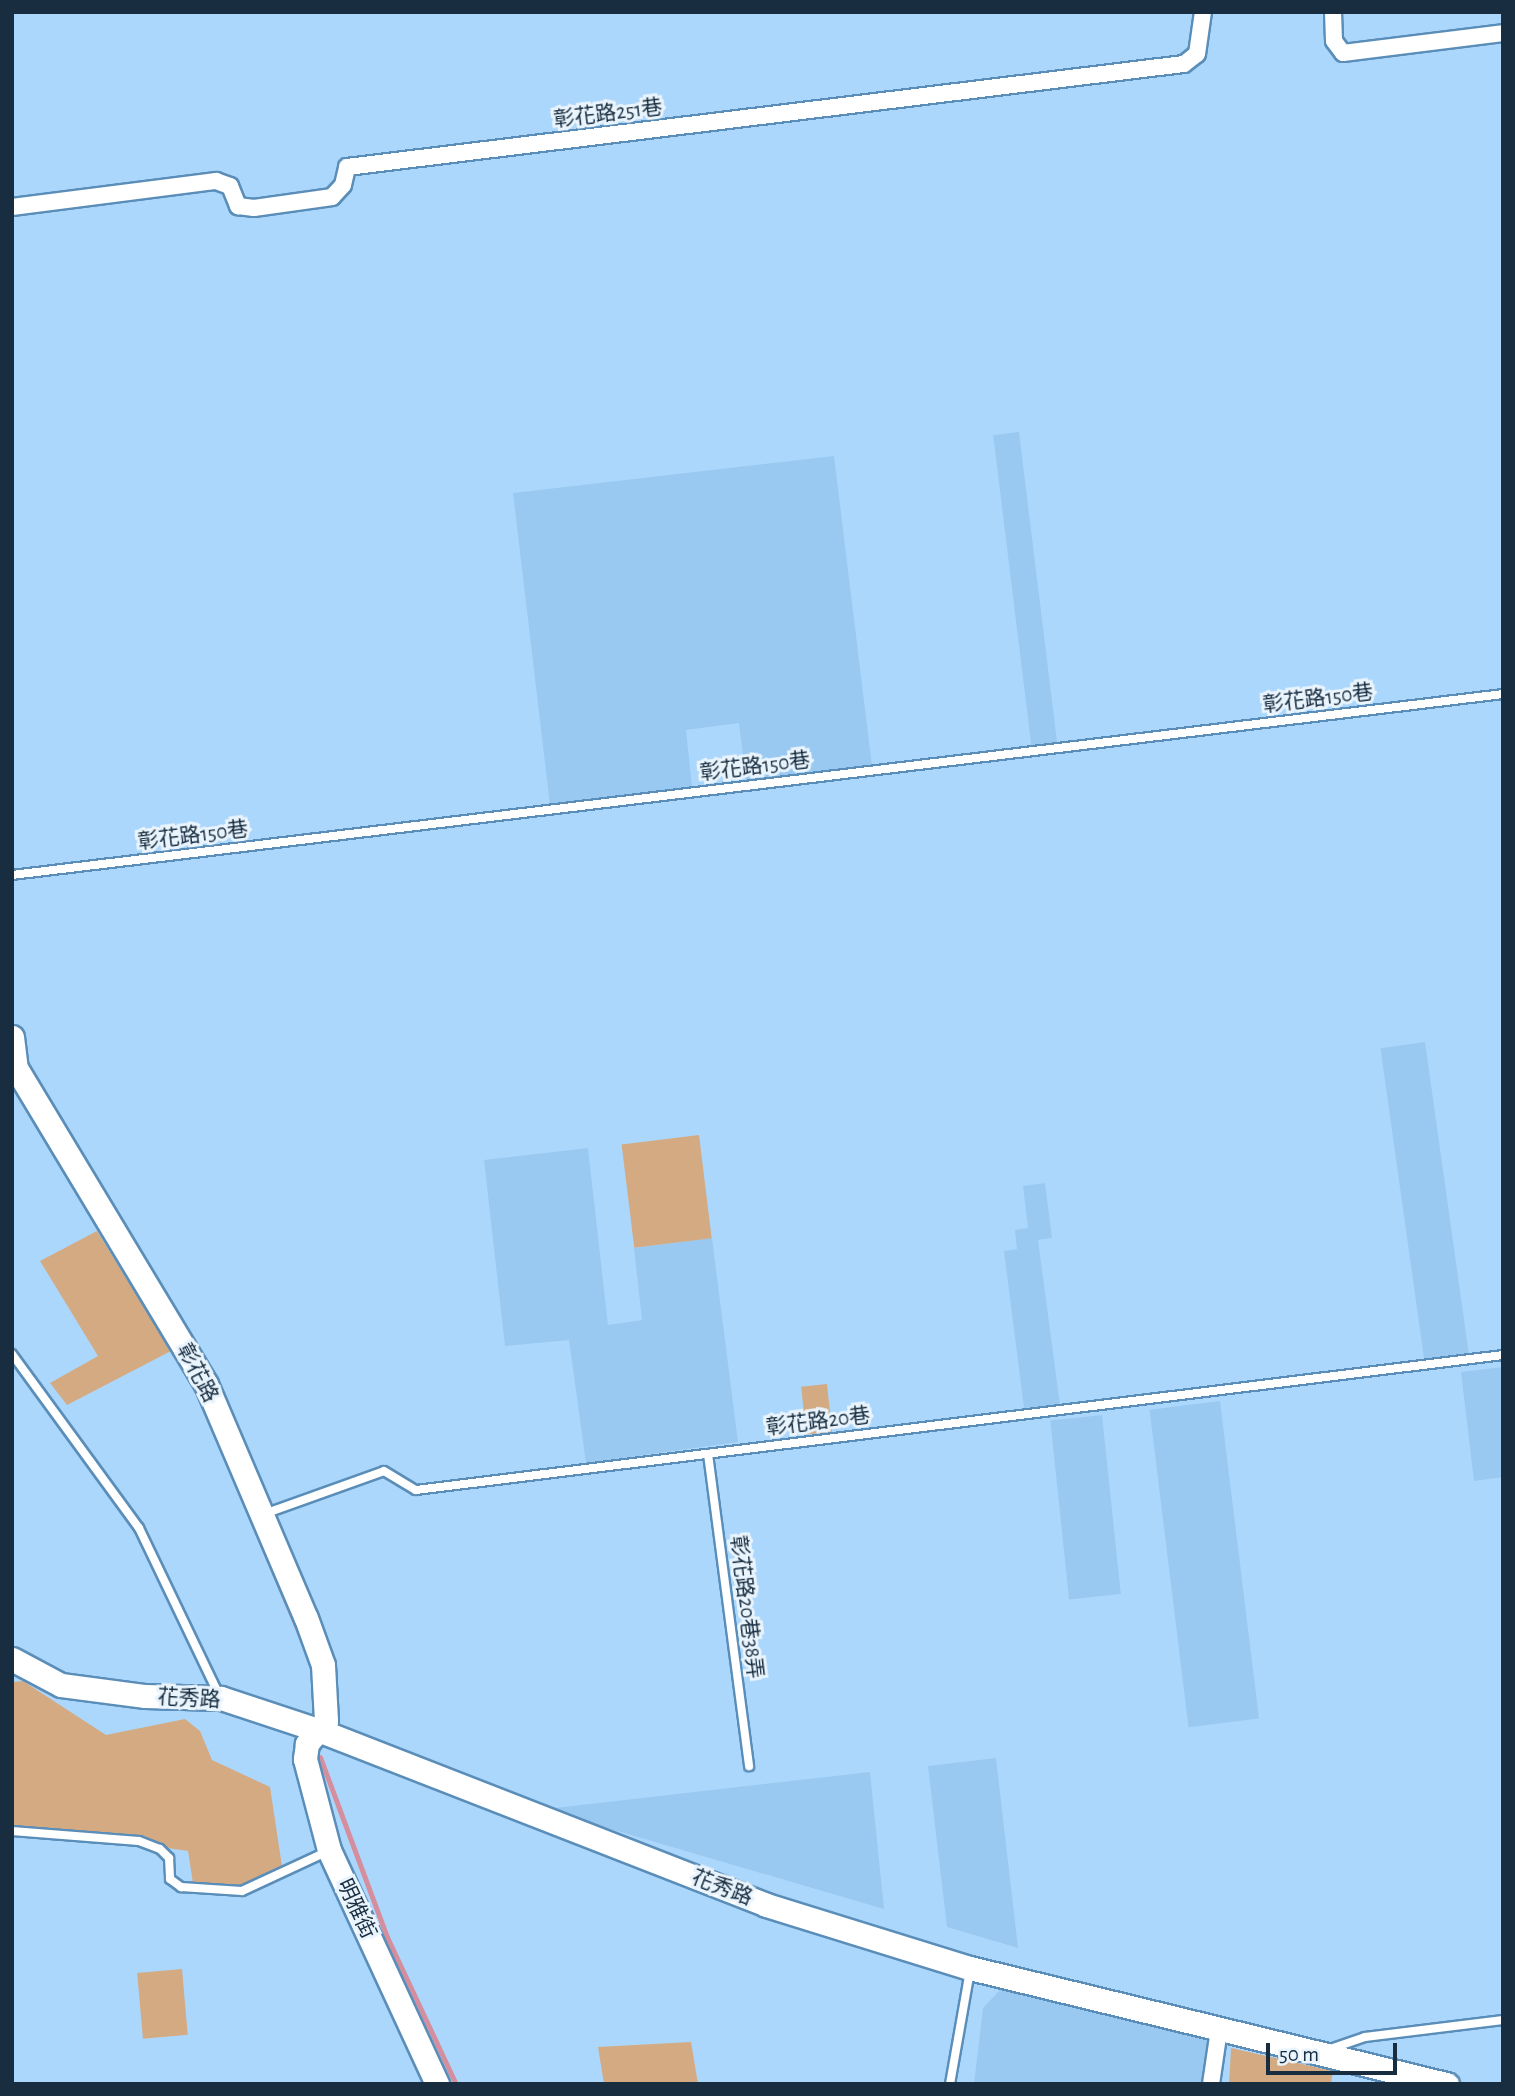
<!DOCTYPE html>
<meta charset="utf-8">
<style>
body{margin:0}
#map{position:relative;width:1515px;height:2096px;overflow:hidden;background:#acd7fc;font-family:"Alegreya Sans","Noto Sans TC",sans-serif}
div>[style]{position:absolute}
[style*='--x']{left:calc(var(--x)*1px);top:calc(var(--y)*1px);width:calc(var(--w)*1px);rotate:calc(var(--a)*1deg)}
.built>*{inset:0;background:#99c9f1;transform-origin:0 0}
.green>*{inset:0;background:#d4aa82;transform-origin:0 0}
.stream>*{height:5px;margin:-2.5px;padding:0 2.5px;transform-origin:2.5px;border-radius:2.5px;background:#d58e9d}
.roads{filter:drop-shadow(2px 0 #5a8eb9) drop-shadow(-2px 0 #5a8eb9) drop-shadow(0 2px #5a8eb9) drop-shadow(0 -2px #5a8eb9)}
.lane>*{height:8px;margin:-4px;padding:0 4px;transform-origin:4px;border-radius:4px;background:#fff}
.street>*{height:16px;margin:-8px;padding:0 8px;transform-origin:8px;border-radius:8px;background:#fff}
.secondary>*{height:23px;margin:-11.5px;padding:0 11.5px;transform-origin:11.5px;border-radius:11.5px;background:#fff}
span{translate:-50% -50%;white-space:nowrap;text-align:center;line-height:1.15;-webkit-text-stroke:6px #e9f4fd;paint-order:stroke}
.street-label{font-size:21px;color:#182d3f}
.frame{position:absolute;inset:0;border:14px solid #182d3f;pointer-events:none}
.scale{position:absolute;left:1266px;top:2043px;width:131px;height:32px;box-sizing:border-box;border:4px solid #182d3f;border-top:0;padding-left:9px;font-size:21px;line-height:24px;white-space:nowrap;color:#182d3f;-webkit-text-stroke:5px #e9f4fd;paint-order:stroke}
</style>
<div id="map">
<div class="built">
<div style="left:1019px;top:432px;width:313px;height:26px;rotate:83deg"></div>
<div style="clip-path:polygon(834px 456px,872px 766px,746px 781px,739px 723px,686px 730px,692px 787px,550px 805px,513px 493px)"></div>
<div style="left:1425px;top:1042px;width:319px;height:45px;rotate:82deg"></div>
<div style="clip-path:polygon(588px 1148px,608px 1325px,642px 1320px,634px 1248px,712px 1238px,738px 1442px,586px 1463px,569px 1340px,505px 1346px,484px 1160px)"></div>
<div style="clip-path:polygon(1045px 1183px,1052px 1238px,1038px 1240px,1060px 1405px,1024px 1408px,1004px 1251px,1017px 1249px,1015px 1230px,1028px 1228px,1023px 1186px)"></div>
<div style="clip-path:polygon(1503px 1367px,1503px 1477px,1474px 1481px,1461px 1372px)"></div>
<div style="left:1220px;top:1401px;width:320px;height:71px;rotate:83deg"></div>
<div style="left:1102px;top:1415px;width:180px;height:52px;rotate:84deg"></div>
<div style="clip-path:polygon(996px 1758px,1018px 1948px,947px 1927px,928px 1766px)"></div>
<div style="clip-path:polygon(870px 1772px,884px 1909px,556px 1813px,555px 1808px)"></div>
<div style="clip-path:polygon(1000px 1990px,1208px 2035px,1212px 2084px,974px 2084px,983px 2008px)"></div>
</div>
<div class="green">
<div style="left:699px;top:1135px;width:104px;height:78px;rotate:83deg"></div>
<div style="clip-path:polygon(97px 1231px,171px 1351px,67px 1405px,50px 1383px,98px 1356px,40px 1261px)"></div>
<div style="left:827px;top:1384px;width:48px;height:26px;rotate:84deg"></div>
<div style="clip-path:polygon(23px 1681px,106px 1735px,185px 1719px,200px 1731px,212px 1760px,270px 1787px,283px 1873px,273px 1884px,255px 1892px,194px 1890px,188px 1851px,12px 1825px,13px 1682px)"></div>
<div style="left:182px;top:1969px;width:66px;height:45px;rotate:85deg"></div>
<div style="clip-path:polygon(691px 2042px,698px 2084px,604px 2084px,598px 2047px)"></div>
<div style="clip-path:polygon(1231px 2048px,1333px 2071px,1331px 2084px,1229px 2084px)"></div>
</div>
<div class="stream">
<div style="--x:187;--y:1374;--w:29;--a:61"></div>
<div style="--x:244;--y:1501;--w:158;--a:67.3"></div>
<div style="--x:320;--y:1757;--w:192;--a:69.6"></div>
<div style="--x:387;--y:1937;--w:162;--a:64.9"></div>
</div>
<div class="roads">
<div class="lane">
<div style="--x:12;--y:875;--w:1502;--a:-6.92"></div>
<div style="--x:12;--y:1354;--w:215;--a:53.9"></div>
<div style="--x:139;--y:1528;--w:185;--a:64.4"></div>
<div style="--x:708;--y:1454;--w:315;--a:82.5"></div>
<div style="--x:264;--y:1514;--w:127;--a:-19.7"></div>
<div style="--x:384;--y:1471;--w:37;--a:31"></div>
<div style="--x:416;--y:1490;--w:1095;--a:-7.08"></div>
<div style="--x:12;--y:1831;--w:127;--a:4.5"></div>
<div style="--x:139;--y:1841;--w:22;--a:21"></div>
<div style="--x:160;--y:1849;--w:13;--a:45"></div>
<div style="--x:169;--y:1858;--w:21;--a:87"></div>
<div style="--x:170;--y:1879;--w:14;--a:36"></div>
<div style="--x:181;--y:1887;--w:61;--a:3.8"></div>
<div style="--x:242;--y:1891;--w:93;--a:-24.9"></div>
<div style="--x:1330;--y:2049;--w:37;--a:-19"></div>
<div style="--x:1365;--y:2037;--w:139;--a:-7"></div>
<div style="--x:950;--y:2084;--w:115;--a:-80"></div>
</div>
<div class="street">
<div style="--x:1333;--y:12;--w:29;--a:88"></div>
<div style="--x:1334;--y:41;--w:15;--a:53"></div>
<div style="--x:1343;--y:53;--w:161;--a:-7.1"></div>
<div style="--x:12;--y:207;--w:206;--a:-7.3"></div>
<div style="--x:216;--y:181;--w:15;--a:20"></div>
<div style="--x:230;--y:186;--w:22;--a:68"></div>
<div style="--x:238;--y:206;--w:16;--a:7"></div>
<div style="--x:254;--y:208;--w:79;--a:-8"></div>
<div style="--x:332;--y:197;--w:16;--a:-47"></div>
<div style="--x:343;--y:185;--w:18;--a:-77"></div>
<div style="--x:347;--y:167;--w:843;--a:-7.02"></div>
<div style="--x:1184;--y:64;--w:16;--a:-38"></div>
<div style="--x:1197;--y:54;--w:42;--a:-81.9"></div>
<div style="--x:1211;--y:2084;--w:55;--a:-81.6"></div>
</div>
<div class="secondary">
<div style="--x:12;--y:1037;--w:31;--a:83"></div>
<div style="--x:16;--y:1068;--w:369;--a:59"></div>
<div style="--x:206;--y:1384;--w:254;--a:66.9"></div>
<div style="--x:306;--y:1618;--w:50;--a:70.1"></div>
<div style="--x:323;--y:1665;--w:56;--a:86.9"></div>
<div style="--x:326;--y:1721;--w:30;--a:130"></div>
<div style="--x:307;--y:1744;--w:15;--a:98"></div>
<div style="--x:305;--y:1759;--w:94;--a:75.2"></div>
<div style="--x:329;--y:1850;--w:258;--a:65.2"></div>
<div style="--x:12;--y:1659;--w:55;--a:28"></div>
<div style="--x:61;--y:1685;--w:85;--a:7.5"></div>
<div style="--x:145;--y:1696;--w:76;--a:1.5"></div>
<div style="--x:221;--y:1698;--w:102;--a:18.3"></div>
<div style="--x:318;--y:1730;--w:481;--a:21.3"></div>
<div style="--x:766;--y:1905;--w:214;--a:17.2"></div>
<div style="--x:970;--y:1968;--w:491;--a:13.7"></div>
</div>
</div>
<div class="street-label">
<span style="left:608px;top:114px;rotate:-7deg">彰花路251巷</span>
<span style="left:1318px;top:699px;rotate:-7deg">彰花路150巷</span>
<span style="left:755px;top:767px;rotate:-7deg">彰花路150巷</span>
<span style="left:193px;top:836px;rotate:-7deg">彰花路150巷</span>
<span style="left:197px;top:1373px;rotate:62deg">彰花路</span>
<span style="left:818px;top:1422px;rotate:-7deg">彰花路20巷</span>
<span style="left:746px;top:1607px;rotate:83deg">彰花路20巷38弄</span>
<span style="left:189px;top:1699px;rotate:3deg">花秀路</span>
<span style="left:722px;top:1888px;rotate:21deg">花秀路</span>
<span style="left:356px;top:1909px;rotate:65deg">明雅街</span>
</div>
<div class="frame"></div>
<div class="scale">50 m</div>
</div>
